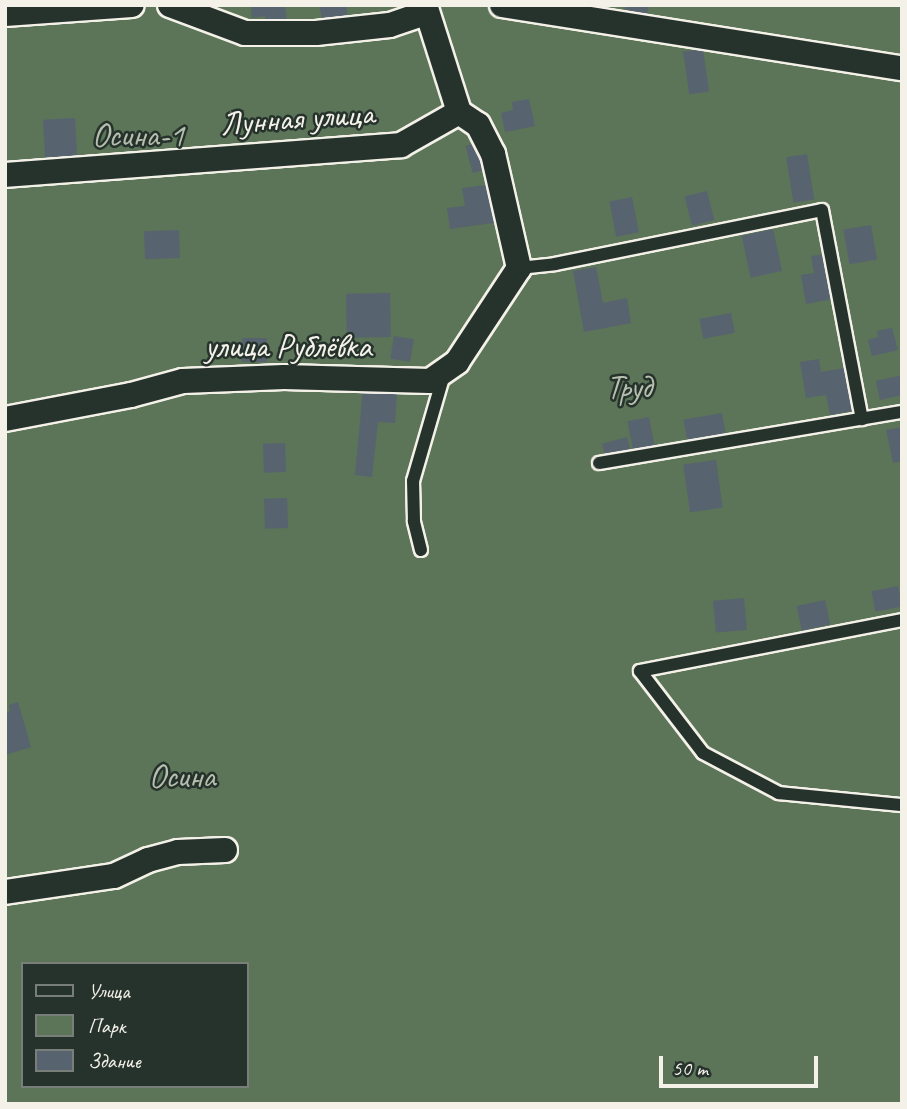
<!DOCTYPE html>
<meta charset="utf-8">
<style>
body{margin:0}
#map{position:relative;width:907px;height:1109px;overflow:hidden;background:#26332d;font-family:Caveat,sans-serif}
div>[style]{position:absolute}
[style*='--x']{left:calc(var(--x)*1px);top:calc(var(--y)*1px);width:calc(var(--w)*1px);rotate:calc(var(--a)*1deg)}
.green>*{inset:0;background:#5c7458}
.building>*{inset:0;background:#586370;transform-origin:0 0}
.roads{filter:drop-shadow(2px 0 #f4f1e8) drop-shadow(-2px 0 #f4f1e8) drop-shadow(0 2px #f4f1e8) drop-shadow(0 -2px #f4f1e8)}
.service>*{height:12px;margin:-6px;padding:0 6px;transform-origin:6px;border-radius:6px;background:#26332d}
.minor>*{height:24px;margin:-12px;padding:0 12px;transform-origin:12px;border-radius:12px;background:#26332d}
span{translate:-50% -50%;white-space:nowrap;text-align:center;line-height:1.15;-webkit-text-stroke:5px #26332d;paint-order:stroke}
.street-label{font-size:33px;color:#f4f1e8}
.park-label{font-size:33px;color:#b7bfae}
.frame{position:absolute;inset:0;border:7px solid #f4f1e8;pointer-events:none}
.legend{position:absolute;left:21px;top:962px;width:228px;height:126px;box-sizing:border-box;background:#26332d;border:2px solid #787f78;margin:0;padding:9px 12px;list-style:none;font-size:21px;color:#f4f1e8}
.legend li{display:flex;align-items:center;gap:14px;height:35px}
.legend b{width:35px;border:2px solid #787f78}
.scale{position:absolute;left:659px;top:1056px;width:159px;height:32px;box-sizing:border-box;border:4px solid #f4f1e8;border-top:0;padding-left:9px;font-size:21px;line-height:24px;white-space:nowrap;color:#f4f1e8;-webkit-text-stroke:5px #26332d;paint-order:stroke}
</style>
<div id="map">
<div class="green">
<div style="clip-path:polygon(evenodd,5px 5px,902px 5px,902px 1104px,5px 1104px,5px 5px,23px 964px,247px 964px,247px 1086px,23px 1086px,23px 964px)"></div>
</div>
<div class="building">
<div style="clip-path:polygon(285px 5px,287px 21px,266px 24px,265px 16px,252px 18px,251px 7px)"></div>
<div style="clip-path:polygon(319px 5px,346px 5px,348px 18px,323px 23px)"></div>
<div style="clip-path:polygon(626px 5px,649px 5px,647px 15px,625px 10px)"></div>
<div style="left:703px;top:49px;width:43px;height:20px;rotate:82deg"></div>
<div style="clip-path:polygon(529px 99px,535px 126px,505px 132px,501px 113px,513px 110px,512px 102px)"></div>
<div style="left:75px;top:118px;width:41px;height:32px;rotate:87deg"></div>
<div style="left:480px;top:142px;width:28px;height:15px;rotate:75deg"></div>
<div style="left:807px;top:154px;width:46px;height:21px;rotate:81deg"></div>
<div style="clip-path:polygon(495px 184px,500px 222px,450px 229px,447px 208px,465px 206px,462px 188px)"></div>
<div style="left:707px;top:191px;width:30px;height:23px;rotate:76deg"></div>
<div style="left:632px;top:197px;width:36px;height:23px;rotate:79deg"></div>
<div style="left:871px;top:225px;width:35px;height:28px;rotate:80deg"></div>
<div style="left:773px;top:229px;width:43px;height:32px;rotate:78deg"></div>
<div style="left:179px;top:230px;width:28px;height:35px;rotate:88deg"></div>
<div style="clip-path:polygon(825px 254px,833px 299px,806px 304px,801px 275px,814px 273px,811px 256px)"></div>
<div style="clip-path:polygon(596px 267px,603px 303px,627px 298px,631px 323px,584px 332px,573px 271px)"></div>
<div style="left:390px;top:293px;width:44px;height:44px;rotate:89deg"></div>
<div style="left:731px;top:313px;width:20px;height:32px;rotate:79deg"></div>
<div style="clip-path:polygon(892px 328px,898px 350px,872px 356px,868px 340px,878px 337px,877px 331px)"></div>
<div style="left:394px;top:336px;width:20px;height:23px;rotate:9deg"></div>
<div style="left:242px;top:338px;width:25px;height:24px"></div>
<div style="clip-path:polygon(819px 359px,821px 372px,850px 367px,857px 410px,830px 415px,826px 395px,806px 398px,800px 362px)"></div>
<div style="clip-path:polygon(902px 375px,902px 395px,880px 400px,876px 381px)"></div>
<div style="clip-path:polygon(363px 389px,397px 391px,395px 423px,378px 422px,372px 477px,355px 475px)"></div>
<div style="left:722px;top:413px;width:22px;height:39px;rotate:80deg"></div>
<div style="left:649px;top:417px;width:32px;height:22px;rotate:79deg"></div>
<div style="clip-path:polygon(902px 427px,902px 461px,893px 463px,886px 430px)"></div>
<div style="left:627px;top:437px;width:16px;height:26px;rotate:75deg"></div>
<div style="left:285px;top:443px;width:29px;height:22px;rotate:88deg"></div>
<div style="left:716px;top:460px;width:48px;height:33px;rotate:82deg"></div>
<div style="left:287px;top:498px;width:30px;height:23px;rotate:88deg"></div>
<div style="left:898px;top:586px;width:21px;height:27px;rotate:79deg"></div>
<div style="left:744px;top:598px;width:32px;height:31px;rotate:85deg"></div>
<div style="left:825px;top:600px;width:25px;height:29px;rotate:78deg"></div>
<div style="clip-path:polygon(18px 702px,31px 747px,5px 755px,5px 713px,10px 711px,9px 705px)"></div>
</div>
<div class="roads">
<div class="service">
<div style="--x:519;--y:268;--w:36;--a:-6"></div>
<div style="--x:555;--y:264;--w:272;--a:-11.4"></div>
<div style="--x:822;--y:210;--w:213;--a:79.2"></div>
<div style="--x:599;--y:463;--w:307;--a:-9.6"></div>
<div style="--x:421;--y:550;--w:30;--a:-104"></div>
<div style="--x:414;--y:521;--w:40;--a:-91.4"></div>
<div style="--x:413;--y:481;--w:111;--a:-73.8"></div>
<div style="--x:902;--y:620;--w:267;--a:169"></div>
<div style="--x:640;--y:671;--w:103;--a:52.5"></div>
<div style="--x:703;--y:753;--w:86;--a:27.8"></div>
<div style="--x:779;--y:793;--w:124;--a:5.6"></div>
</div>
<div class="minor">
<div style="--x:170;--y:5;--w:80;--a:20.5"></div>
<div style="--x:245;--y:33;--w:71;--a:0"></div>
<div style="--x:316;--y:33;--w:74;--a:-6.2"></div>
<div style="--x:390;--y:25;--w:39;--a:-19"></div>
<div style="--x:502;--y:5;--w:405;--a:9"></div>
<div style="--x:5;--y:14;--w:127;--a:-4.1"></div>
<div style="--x:5;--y:175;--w:397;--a:-4.3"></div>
<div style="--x:401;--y:145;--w:67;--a:-29.6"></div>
<div style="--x:5;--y:419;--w:128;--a:-10.8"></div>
<div style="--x:131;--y:395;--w:54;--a:-15.1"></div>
<div style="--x:183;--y:381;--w:101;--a:-2.3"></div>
<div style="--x:284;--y:377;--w:146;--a:1.6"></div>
<div style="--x:430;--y:381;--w:33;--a:-35"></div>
<div style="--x:457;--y:362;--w:113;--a:-56.6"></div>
<div style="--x:519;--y:268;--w:117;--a:-102.8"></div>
<div style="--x:493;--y:154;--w:33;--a:-117"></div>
<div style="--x:478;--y:125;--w:23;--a:-146"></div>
<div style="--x:459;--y:112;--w:112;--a:-107.6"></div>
<div style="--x:5;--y:892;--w:110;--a:-8.4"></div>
<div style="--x:114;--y:876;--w:38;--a:-25"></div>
<div style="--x:148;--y:860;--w:31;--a:-15"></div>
<div style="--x:178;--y:852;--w:47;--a:-2.4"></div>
</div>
</div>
<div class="street-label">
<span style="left:297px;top:119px;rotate:-4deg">Лунная улица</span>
<span style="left:288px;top:347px">улица Рублёвка</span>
</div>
<div class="park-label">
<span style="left:138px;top:136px">Осина-1</span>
<span style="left:629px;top:388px">Труд</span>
<span style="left:182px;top:777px">Осина</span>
</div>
<div class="frame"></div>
<ul class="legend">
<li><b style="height:9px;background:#26332d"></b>Улица</li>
<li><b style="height:19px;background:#5c7458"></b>Парк</li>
<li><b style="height:19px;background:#586370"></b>Здание</li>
</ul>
<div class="scale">50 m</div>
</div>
